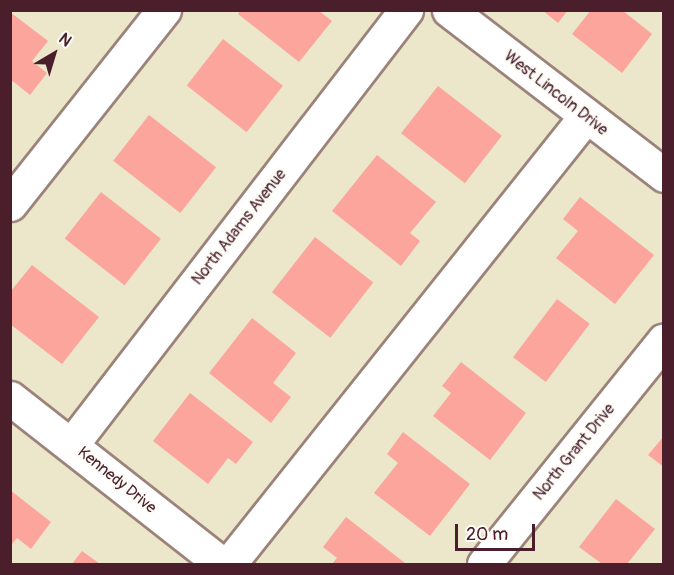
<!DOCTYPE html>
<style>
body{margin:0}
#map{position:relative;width:674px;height:575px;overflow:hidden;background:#ece7ca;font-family:Pangolin,sans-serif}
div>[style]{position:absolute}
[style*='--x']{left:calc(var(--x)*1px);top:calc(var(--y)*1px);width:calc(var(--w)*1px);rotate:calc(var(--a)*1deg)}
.building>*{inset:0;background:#fba59c;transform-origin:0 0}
.roads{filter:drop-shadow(2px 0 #9b837a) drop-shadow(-2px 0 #9b837a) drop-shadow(0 2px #9b837a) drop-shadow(0 -2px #9b837a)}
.minor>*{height:33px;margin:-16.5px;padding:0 16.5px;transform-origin:16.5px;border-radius:16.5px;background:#fff}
span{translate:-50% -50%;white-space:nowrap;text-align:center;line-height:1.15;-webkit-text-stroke:5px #fdfcf7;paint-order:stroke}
.street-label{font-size:16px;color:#4a1f2b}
.frame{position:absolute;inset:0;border:12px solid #4a1f2b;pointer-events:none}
.north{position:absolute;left:24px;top:24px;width:60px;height:60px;-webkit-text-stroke:4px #fdfcf7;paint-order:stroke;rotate:38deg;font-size:16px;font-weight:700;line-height:24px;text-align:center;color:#4a1f2b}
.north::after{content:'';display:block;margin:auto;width:21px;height:27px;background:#4a1f2b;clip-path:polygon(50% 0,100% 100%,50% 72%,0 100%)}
.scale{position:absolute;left:455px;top:524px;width:80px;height:27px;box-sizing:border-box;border:3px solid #4a1f2b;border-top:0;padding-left:8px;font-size:18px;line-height:21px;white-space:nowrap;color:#4a1f2b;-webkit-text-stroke:4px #fdfcf7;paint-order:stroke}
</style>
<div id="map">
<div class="building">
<div style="clip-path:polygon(241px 10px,318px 10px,332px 21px,299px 62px,238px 14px)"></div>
<div style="clip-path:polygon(542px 10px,568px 10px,558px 23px)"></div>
<div style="clip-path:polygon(591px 10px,622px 10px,652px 34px,622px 73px,572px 34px)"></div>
<div style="clip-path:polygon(10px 12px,48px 41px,32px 61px,47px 73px,30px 95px,10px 79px)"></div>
<div style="left:223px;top:39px;width:76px;height:59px;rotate:38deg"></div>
<div style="left:438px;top:86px;width:81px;height:60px;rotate:38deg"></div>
<div style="left:149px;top:115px;width:85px;height:58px;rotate:38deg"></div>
<div style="clip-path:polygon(377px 155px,436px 202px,410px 233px,420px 241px,401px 266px,332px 211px)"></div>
<div style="left:101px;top:192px;width:76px;height:59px;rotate:38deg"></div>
<div style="clip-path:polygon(580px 197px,654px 255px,615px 304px,556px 258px,578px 231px,563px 219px)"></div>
<div style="left:315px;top:237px;width:74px;height:70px;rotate:38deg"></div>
<div style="clip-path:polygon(32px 265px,99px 317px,62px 364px,10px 324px,10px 292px)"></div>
<div style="left:557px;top:299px;width:41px;height:73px;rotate:37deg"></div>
<div style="clip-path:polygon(252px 318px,296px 353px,273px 383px,291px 397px,271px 423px,209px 373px)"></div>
<div style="clip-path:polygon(461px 362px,526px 413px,490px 460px,433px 416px,451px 393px,442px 386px)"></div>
<div style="clip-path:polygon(190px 393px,253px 442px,236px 464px,228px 458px,208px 484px,153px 441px)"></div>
<div style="clip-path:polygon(403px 432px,470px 484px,430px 536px,374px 493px,398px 463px,387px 454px)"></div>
<div style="clip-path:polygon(664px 436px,664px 467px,648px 455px)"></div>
<div style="clip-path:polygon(10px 490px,51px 522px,31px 549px,17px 538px,10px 546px)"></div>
<div style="clip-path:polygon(616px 499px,655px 529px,627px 564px,602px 564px,579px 547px)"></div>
<div style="clip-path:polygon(346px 517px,405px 563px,404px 564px,332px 564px,337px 558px,323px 547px)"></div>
<div style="clip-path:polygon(82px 551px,100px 564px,72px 564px)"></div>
</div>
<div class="roads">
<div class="minor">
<div style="--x:449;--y:10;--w:271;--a:37.5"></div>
<div style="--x:10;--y:204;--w:248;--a:-51.6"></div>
<div style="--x:10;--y:398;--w:269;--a:38.1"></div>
<div style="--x:72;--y:444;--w:548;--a:-52.42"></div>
<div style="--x:229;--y:564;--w:573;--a:-51.45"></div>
<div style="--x:484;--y:564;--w:287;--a:-51.2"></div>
</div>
</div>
<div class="street-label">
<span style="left:556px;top:93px;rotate:38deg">West Lincoln Drive</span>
<span style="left:239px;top:227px;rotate:-52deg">North Adams Avenue</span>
<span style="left:574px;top:452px;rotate:-51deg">North Grant Drive</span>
<span style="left:117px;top:480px;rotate:39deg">Kennedy Drive</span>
</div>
<div class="frame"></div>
<div class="north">N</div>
<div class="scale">20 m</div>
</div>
